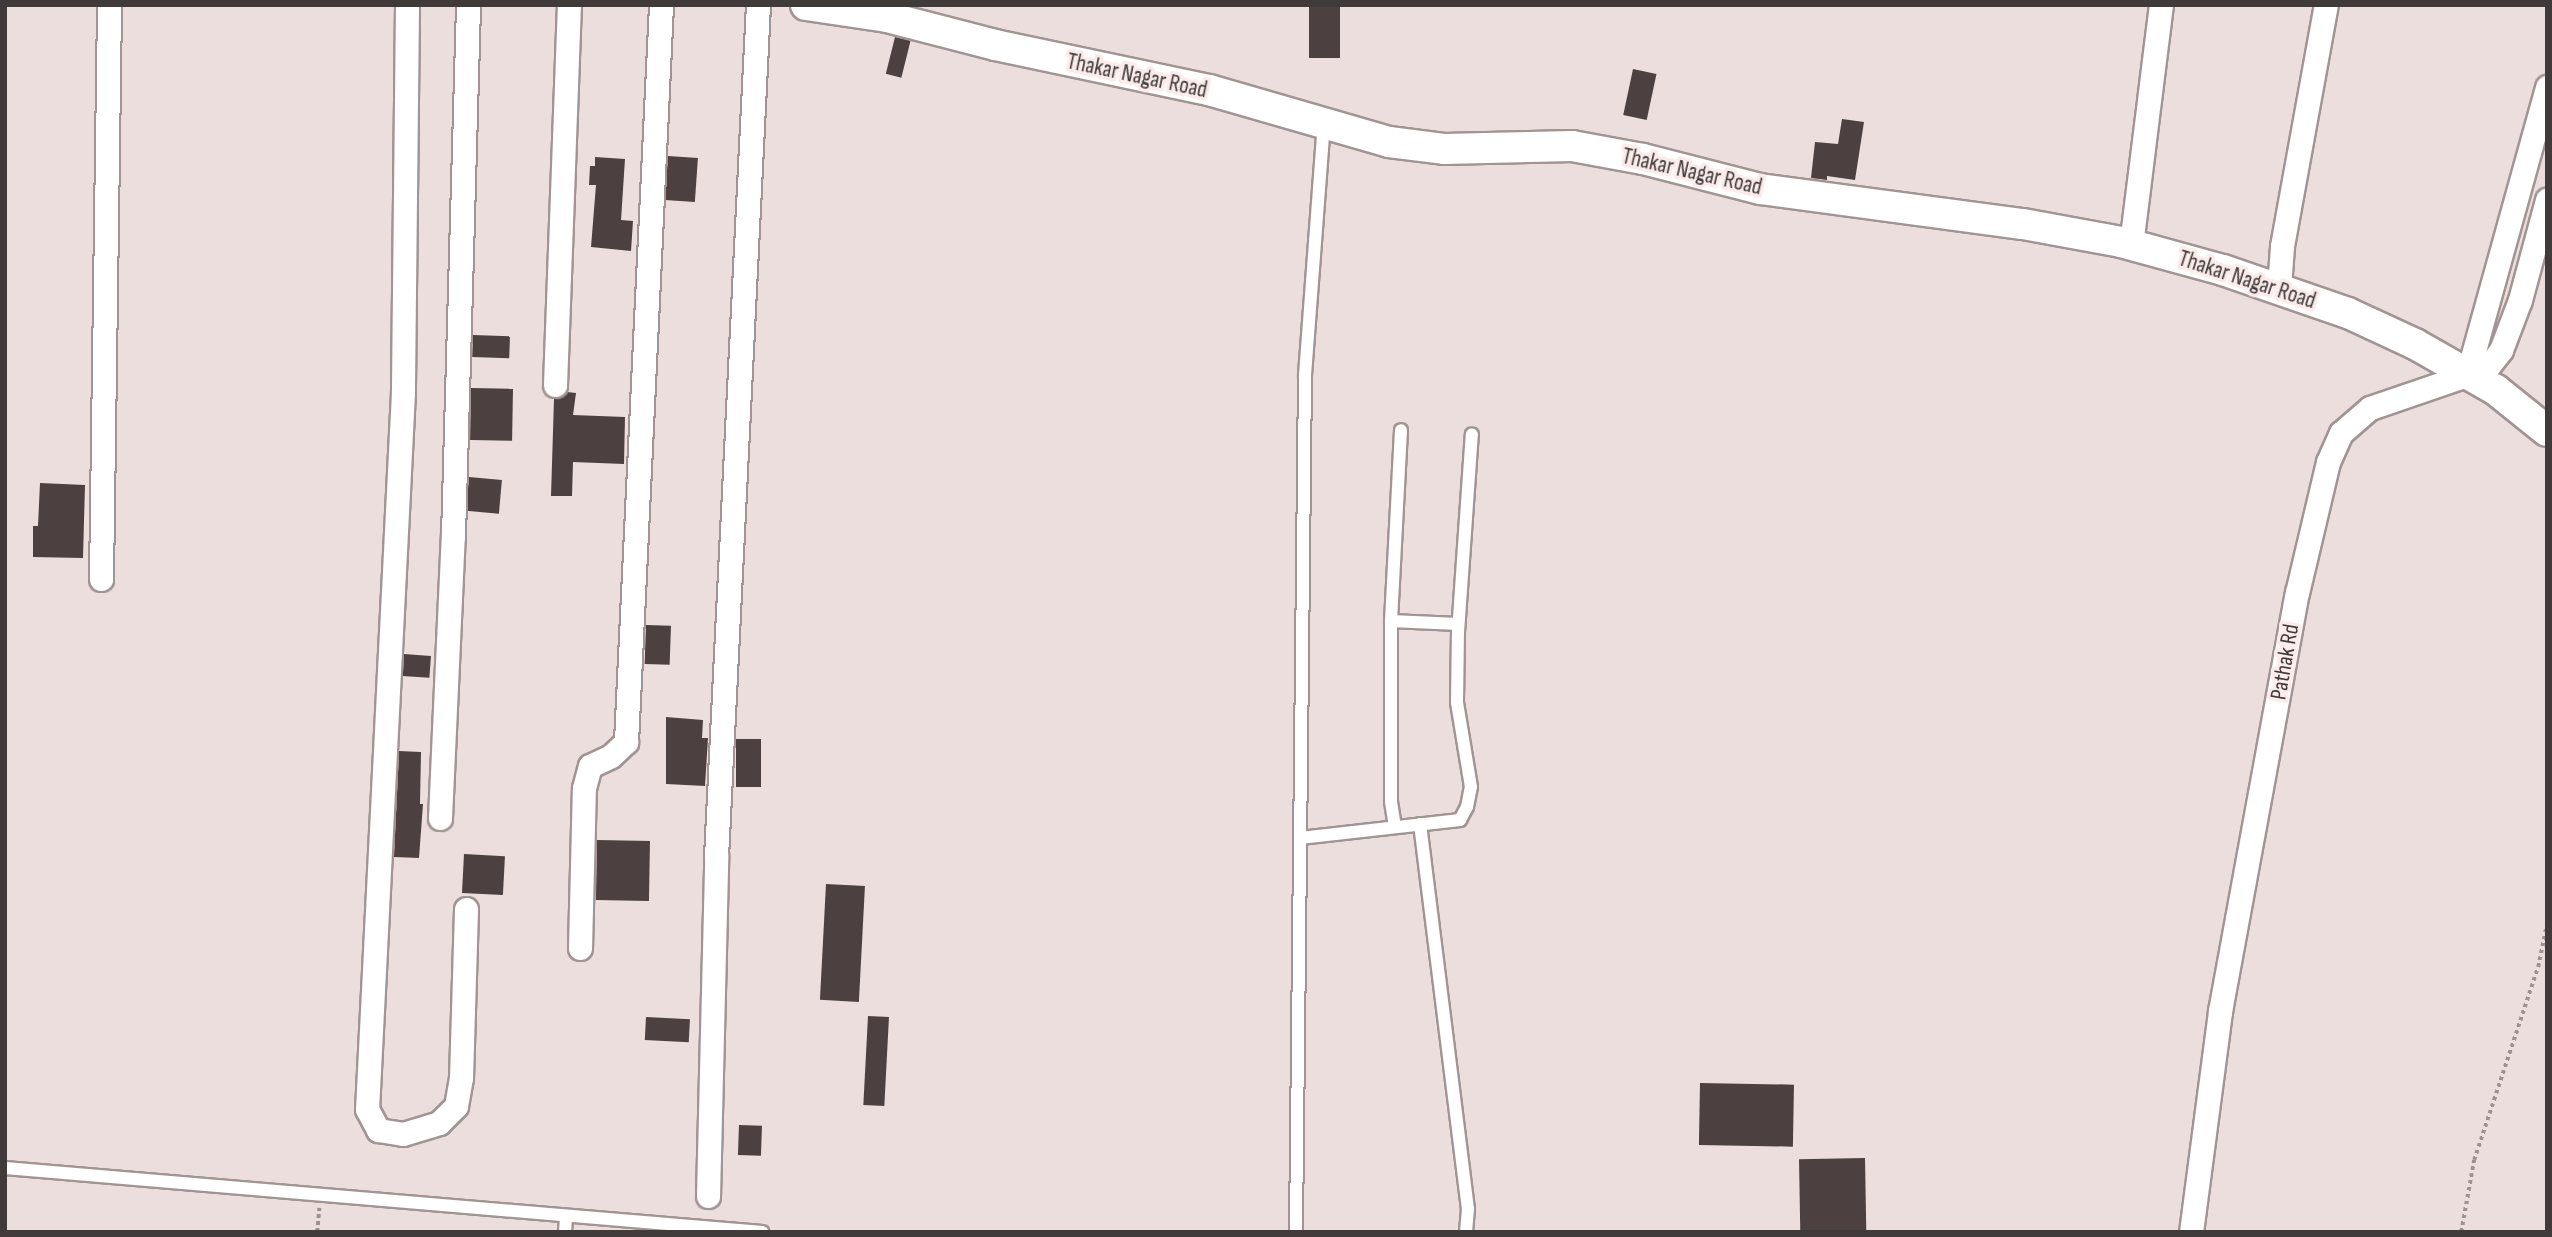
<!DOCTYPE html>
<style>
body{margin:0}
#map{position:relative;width:2552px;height:1237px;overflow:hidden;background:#eddede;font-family:"Sofia Sans Condensed",sans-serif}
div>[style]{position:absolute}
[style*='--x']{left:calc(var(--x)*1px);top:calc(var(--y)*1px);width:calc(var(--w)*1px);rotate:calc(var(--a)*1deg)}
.building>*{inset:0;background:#4c4040;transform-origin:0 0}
.path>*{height:3.5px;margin-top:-1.75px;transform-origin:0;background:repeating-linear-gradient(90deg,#9d9292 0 3.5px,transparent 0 7px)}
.roads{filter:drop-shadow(2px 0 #a29494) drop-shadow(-2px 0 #a29494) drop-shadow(0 2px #a29494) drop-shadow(0 -2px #a29494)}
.service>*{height:12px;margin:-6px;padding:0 6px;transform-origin:6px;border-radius:6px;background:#fff}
.minor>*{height:23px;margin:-11.5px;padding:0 11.5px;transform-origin:11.5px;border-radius:11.5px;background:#fff}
.tertiary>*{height:30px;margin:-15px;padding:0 15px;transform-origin:15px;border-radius:15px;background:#fff}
span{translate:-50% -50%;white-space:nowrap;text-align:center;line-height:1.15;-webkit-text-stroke:7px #fbebeb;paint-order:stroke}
.street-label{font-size:23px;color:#403a3a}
.frame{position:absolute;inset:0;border:7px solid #403a3a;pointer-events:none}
</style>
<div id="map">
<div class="building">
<div style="left:1309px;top:5px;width:31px;height:53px"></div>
<div style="left:895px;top:37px;width:16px;height:38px;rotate:14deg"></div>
<div style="left:1633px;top:69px;width:24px;height:47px;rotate:12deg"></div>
<div style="clip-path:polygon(1842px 119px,1864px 122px,1855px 180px,1827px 176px,1827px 180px,1811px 178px,1815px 142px,1838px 144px)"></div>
<div style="left:668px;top:156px;width:30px;height:44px;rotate:4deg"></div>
<div style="clip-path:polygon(595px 157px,625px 159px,621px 220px,633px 221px,631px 251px,591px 247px,596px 185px,589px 185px,590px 166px,595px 166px)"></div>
<div style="left:473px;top:335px;width:37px;height:22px;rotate:2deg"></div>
<div style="left:471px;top:388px;width:42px;height:52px;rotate:1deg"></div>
<div style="clip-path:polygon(567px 392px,576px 393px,573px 415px,625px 417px,624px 464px,573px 462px,572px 496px,551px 496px,554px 399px)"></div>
<div style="left:469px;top:477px;width:33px;height:34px;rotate:5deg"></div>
<div style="clip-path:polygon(40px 483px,85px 485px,83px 558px,33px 557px,33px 526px,38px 526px)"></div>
<div style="left:646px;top:625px;width:25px;height:39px;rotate:2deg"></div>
<div style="left:404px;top:654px;width:27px;height:22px;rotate:4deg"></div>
<div style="clip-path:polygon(666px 717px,703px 720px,702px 738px,708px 738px,705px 786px,666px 784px)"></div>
<div style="left:736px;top:739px;width:25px;height:48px"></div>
<div style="clip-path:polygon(399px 751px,421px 752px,420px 804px,423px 804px,419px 858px,394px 857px)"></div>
<div style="left:597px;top:840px;width:53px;height:60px;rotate:1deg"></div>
<div style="left:464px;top:854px;width:41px;height:39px;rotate:3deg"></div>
<div style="left:826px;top:884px;width:39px;height:116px;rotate:3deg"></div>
<div style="left:868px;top:1016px;width:21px;height:89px;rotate:3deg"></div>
<div style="left:646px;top:1017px;width:44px;height:23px;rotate:3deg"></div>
<div style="left:1700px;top:1083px;width:94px;height:62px;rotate:1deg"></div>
<div style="left:739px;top:1125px;width:23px;height:30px;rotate:2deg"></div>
<div style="left:1865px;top:1158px;width:74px;height:66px;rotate:89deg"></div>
</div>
<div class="path">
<div style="--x:317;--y:1232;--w:24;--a:-85"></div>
<div style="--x:2461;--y:1232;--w:73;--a:-79.8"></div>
<div style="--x:2474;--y:1160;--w:203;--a:-71.7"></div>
<div style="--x:2538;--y:967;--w:45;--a:-78.4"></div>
</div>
<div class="roads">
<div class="service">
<div style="--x:1391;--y:621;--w:67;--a:2.6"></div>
<div style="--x:1420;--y:824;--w:388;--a:82.9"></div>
<div style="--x:1468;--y:1209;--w:23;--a:95"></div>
<div style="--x:1395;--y:827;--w:26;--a:-99"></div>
<div style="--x:1391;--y:801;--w:180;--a:-90"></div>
<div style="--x:1391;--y:621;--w:191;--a:-87"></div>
<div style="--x:1300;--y:838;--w:161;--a:-6.4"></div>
<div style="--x:1460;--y:820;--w:15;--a:-62"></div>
<div style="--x:1467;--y:807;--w:20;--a:-79"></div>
<div style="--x:1471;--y:787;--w:86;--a:-99.4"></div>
<div style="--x:1457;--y:702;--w:70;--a:-89.2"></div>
<div style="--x:1458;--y:632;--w:198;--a:-86"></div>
<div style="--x:5;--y:1168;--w:760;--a:4.83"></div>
<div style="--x:565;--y:1232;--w:16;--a:-86"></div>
<div style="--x:1296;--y:1232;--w:857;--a:-89.4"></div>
<div style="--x:1305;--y:375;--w:252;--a:-85.7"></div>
</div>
<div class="minor">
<div style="--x:407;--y:5;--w:387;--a:90.6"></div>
<div style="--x:403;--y:392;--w:718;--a:92.87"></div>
<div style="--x:367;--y:1109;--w:24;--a:62"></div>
<div style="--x:378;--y:1130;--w:25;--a:9"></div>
<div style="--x:403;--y:1134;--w:38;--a:-17"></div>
<div style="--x:439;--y:1123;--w:24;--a:-45"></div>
<div style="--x:456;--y:1106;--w:28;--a:-80"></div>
<div style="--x:461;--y:1078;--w:169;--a:-88.3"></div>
<div style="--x:2131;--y:245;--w:242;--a:-82.9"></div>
<div style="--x:2279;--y:288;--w:42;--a:-85.9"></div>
<div style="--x:2282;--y:246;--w:245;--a:-79.7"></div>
<div style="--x:2467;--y:376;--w:300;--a:-74.5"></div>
<div style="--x:555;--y:385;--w:380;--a:-87.9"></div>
<div style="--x:101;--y:579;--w:574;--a:-89.2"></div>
<div style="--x:440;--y:818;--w:282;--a:-87.4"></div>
<div style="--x:453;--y:536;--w:531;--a:-88.38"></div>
<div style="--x:580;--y:948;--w:160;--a:-88.6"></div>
<div style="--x:584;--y:788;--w:23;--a:-75"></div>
<div style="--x:590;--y:766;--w:23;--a:-25"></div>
<div style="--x:611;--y:756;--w:21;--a:-43"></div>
<div style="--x:626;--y:742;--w:738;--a:-87.28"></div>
<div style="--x:708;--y:1196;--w:339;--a:-88.6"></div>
<div style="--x:716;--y:857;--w:853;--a:-87.18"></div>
<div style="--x:2191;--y:1232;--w:223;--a:-82.5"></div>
<div style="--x:2220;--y:1011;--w:425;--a:-79.6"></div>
<div style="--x:2297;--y:593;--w:135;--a:-76.7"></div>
<div style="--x:2328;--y:462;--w:32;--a:-66"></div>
<div style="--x:2341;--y:433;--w:38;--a:-41"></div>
<div style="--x:2370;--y:408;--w:124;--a:-18.9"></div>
<div style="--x:2487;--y:368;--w:23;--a:-52"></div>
<div style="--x:2501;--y:350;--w:53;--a:-69.2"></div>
<div style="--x:2520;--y:300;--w:104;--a:-74.9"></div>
</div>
<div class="tertiary">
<div style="--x:806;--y:5;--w:82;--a:8.4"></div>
<div style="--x:887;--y:17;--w:112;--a:14.5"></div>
<div style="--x:995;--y:45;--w:219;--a:11.9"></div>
<div style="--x:1209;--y:90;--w:187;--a:16.1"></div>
<div style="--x:1389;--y:142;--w:55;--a:7.3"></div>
<div style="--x:1444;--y:149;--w:128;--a:-1.3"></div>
<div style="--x:1572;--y:146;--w:72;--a:10.4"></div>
<div style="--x:1643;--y:159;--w:121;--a:14.4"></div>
<div style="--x:1760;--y:189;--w:265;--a:7.6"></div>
<div style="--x:2023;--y:224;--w:100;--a:10.4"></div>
<div style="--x:2121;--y:242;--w:106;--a:15.4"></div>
<div style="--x:2223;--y:270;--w:132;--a:19"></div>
<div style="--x:2348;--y:313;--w:74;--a:24.8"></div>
<div style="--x:2415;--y:344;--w:93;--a:29.6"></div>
<div style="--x:2496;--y:390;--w:65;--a:38.8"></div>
</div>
</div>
<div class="street-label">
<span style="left:1137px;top:76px;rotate:12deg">Thakar Nagar Road</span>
<span style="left:1692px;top:172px;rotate:13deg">Thakar Nagar Road</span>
<span style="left:2247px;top:280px;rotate:18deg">Thakar Nagar Road</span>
<span style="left:2285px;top:662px;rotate:-80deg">Pathak Rd</span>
</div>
<div class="frame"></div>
</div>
